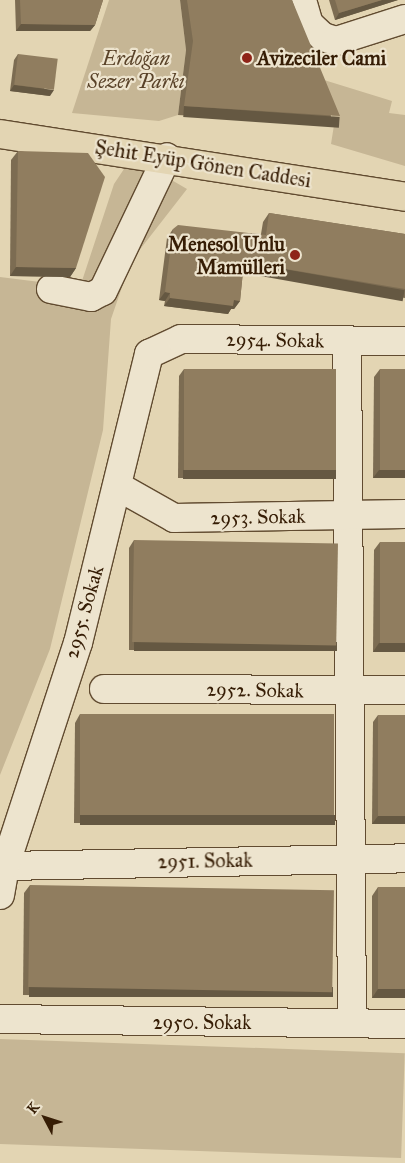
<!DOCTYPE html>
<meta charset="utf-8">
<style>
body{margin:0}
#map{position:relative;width:405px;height:1163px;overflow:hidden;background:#e3d5b3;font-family:"IM FELL Great Primer",serif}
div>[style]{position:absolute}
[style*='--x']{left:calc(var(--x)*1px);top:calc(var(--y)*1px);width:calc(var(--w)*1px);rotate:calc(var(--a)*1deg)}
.green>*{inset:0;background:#c6b695;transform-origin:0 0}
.roads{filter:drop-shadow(1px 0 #614b30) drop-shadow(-1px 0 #614b30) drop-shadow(0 1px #614b30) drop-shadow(0 -1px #614b30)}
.minor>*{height:28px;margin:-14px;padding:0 14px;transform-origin:14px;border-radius:14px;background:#ede4ce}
.major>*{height:28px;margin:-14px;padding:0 14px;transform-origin:14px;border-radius:14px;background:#e3d5b3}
.wall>*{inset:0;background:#7c6c52}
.shaded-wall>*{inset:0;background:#655842;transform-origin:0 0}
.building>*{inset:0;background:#907d5f;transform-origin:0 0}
.dots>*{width:14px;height:14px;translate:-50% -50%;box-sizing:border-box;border:2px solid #ede4ce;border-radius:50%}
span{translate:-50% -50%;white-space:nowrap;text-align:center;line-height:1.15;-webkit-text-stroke:4.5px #ede4ce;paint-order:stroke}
.poi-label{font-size:20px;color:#361d05;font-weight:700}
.left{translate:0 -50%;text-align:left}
.right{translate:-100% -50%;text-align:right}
.park-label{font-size:20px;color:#5a4329;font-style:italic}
.street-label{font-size:20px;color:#361d05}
.north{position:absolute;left:20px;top:1093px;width:50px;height:50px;-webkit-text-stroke:4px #ede4ce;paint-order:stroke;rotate:310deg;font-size:14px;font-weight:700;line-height:20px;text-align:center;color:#361d05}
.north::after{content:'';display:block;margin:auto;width:18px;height:22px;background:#361d05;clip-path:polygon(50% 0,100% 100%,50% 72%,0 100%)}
</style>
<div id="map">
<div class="green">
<div style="clip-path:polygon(109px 0,180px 0,186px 50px,178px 115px,159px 121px,72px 113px)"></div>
<div style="clip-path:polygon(324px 80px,392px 101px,389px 113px,405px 115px,405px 166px,331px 144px,334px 125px)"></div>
<div style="clip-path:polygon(132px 157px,187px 189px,131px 261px,111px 319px,103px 430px,50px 649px,0 775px,0 277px,80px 287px,114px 184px)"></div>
<div style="left:0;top:1039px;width:405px;height:105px;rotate:2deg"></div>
</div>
<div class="roads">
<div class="minor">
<div style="--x:302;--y:0;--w:25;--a:74"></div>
<div style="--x:309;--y:24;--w:19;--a:43"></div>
<div style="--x:323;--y:37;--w:14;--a:17"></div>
<div style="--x:336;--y:41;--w:72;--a:-17.7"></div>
<div style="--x:51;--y:289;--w:41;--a:11.3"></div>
<div style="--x:91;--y:297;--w:13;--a:-27"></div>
<div style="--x:103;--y:291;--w:148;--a:-64.5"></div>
<div style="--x:347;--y:341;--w:682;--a:89.58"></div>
<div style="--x:119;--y:487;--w:63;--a:29.4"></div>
<div style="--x:174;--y:518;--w:231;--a:-1"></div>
<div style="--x:104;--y:689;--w:301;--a:0.2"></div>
<div style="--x:5;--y:866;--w:400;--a:-1.1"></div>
<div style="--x:0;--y:895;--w:29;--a:-80"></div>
<div style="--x:5;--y:866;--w:235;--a:-71.9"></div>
<div style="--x:78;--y:643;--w:298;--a:-76.2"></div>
<div style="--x:149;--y:354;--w:35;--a:-25"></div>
<div style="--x:181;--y:339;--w:224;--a:0.5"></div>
<div style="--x:0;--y:1019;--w:405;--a:0.7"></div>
</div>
<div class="major">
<div style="--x:0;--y:134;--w:410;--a:8.8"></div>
</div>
</div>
<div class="wall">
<div style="clip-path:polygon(15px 0,103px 0,95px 25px,90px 31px,16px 31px)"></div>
<div style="clip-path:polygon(180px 0,292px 0,334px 125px,178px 115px,186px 50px)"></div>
<div style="clip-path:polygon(329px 0,398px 0,335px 20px)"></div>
<div style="clip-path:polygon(18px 54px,50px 96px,10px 91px,14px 60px)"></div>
<div style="clip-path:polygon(18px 151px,76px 268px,70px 277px,10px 276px,11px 160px)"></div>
<div style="clip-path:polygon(269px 213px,405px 234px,405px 298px,243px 271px,240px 301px,234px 309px,231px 309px,228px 314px,164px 306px,165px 301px,159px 300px,167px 238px,173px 229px,261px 234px,263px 222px)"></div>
<div style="clip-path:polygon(184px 369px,336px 470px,330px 478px,178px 478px,179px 376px)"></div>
<div style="clip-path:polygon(380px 369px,405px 478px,373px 478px,374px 377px)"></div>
<div style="clip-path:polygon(134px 540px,332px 651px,129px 650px,129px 548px)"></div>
<div style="clip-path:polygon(380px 542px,405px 652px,373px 652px,374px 550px)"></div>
<div style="clip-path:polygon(80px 714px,329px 824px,74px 823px,75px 723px)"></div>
<div style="clip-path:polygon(378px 715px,405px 715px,405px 824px,372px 824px,373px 722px)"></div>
<div style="clip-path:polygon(30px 885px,333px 989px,327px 997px,23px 995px,24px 893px)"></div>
<div style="clip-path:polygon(378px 887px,405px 887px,405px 998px,372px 998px,372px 896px)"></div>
</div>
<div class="shaded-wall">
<div style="clip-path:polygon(382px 0,398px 0,335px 20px,339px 13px)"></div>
<div style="clip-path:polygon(21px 24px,95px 25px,90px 31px,16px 31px)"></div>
<div style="clip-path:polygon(14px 85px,54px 90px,50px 96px,10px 91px)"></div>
<div style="left:184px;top:106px;width:156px;height:11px;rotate:4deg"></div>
<div style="left:244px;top:262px;width:163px;height:11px;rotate:10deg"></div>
<div style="clip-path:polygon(16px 267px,76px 268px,70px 277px,10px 276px)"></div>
<div style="clip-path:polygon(165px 292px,170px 293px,165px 301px,159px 300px)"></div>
<div style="clip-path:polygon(170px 298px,234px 300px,240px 301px,234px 309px,231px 309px,228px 314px,164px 306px)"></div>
<div style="left:183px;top:470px;width:153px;height:9px"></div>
<div style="clip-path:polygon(379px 470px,405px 470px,405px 478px,373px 478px)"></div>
<div style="left:134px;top:642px;width:203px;height:9px"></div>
<div style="clip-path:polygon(379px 643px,405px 643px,405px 652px,373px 652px)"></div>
<div style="left:80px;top:815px;width:255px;height:10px"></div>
<div style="clip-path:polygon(378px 816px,405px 816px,405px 824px,372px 824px)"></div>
<div style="left:29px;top:987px;width:304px;height:10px"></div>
<div style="clip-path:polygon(378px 989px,405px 989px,405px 998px,372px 998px)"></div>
</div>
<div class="building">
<div style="clip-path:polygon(20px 0,103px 0,95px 25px,21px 24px)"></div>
<div style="clip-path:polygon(187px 0,292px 0,340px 116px,184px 106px,193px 41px)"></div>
<div style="clip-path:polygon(335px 0,382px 0,339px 13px)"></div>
<div style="left:18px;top:54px;width:40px;height:31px;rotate:7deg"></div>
<div style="clip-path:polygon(18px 151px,88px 153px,105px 177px,76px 268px,16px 267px)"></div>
<div style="clip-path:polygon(269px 213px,405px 234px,405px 289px,244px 262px,240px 301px,234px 300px,233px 306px,170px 298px,170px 293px,165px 292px,173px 229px,178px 225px,266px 235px)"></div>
<div style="left:184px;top:369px;width:152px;height:101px"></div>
<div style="left:380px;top:369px;width:25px;height:101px"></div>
<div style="left:134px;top:540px;width:204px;height:102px;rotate:1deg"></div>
<div style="left:380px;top:542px;width:25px;height:101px"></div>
<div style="left:80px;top:714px;width:254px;height:101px"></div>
<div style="left:378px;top:715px;width:27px;height:101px"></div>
<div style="left:30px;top:885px;width:304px;height:102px;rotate:1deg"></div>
<div style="left:378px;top:887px;width:27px;height:102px"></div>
</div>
<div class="dots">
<div style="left:247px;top:58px;background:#8f2418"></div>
<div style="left:295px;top:255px;background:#8f2418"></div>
</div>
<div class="poi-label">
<span class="left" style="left:257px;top:58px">Avizeciler Cami</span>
<span class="right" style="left:285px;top:256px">Menesol Unlu<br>Mamülleri</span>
</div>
<div class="park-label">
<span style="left:136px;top:70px">Erdoğan<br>Sezer Parkı</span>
</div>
<div class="street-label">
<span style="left:203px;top:164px;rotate:9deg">Şehit Eyüp Gönen Caddesi</span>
<span style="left:275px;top:340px;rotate:1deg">2954. Sokak</span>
<span style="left:258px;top:517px;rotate:-1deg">2953. Sokak</span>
<span style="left:84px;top:612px;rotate:-74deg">2955. Sokak</span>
<span style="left:255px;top:690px;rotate:1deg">2952. Sokak</span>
<span style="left:205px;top:861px;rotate:-1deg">2951. Sokak</span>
<span style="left:202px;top:1022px">2950. Sokak</span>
</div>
<div class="north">K</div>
</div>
